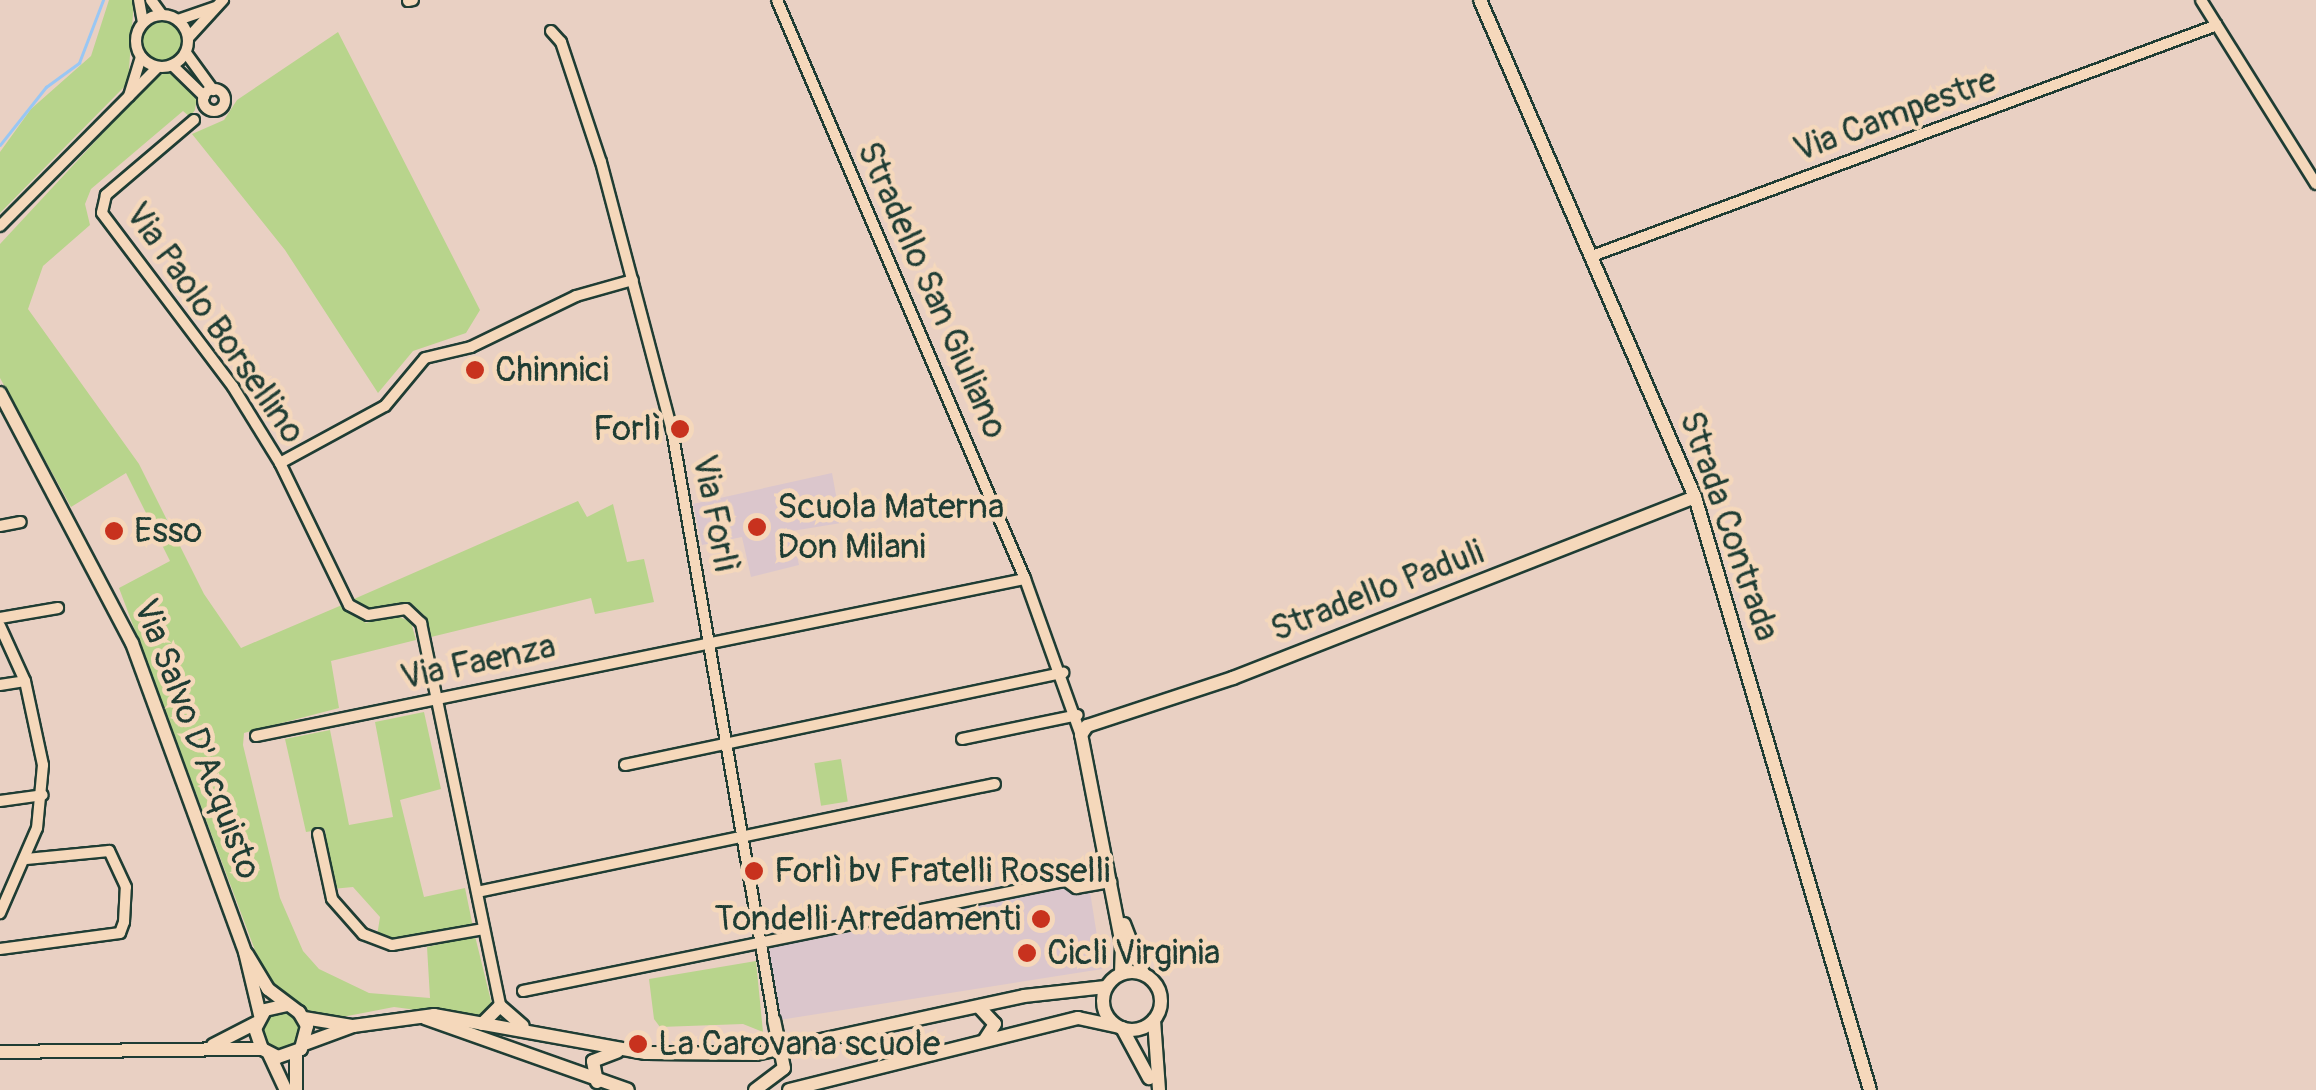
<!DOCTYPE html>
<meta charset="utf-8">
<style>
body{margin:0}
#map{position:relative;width:2316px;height:1090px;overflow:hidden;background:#e9d0c3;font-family:Pangolin,sans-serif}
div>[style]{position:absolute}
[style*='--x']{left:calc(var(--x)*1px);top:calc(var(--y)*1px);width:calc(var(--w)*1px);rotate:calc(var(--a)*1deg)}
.built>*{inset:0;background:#dbc6cc;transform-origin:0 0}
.green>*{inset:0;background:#b8d48c;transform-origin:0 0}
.round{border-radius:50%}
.stream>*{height:2.5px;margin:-1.25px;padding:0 1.25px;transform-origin:1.25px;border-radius:1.25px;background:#99c7f4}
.roads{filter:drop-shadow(2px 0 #1f3d34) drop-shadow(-2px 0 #1f3d34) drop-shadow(0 2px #1f3d34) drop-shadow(0 -2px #1f3d34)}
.minor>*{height:10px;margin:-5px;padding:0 5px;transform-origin:5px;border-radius:5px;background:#f5d8bb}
.minor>.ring{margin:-5px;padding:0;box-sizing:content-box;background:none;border:10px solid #f5d8bb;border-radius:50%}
.tertiary>*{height:12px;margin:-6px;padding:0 6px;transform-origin:6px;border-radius:6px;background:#f5d8bb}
.tertiary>.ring{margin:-6px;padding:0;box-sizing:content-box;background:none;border:12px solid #f5d8bb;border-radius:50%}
.dots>*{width:28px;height:28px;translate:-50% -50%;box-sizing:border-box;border:5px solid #f5d8bb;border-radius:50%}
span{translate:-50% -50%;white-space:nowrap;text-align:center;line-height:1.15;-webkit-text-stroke:9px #f5d8bb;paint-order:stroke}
.street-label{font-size:35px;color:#1f3d34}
.poi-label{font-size:35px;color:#1f3d34}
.left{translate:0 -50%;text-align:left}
.right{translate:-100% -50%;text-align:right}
</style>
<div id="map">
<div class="built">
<div style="clip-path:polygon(832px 473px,841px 523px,792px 531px,799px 565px,751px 577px,742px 537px,702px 545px,693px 504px)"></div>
<div style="left:1088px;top:879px;width:91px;height:335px;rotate:81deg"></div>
</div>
<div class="green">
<div style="clip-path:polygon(109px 0,134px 0,128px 83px,0 213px,0 152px,31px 109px,91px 56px)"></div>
<div class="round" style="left:141px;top:19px;width:42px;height:42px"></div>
<div style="clip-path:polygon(338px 32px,480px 310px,466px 333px,413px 351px,378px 393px,285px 250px,192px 134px,224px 120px,237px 100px)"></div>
<div style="clip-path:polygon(174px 71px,197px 95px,195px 110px,190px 117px,183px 111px,91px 189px,85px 204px,90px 225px,43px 266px,28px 309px,139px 464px,204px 594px,241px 648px,342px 605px,366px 623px,395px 615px,411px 622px,416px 640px,331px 661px,339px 708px,244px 733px,243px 745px,280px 898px,303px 951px,319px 969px,369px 993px,430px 998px,427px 947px,475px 936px,493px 1009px,485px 1019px,394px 1007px,332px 1019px,310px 1014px,265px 977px,119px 588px,170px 561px,126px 473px,71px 507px,0 378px,0 244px,156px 76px)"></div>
<div style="clip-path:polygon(578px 501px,587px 517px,613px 504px,627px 562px,644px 559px,654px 602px,595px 614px,591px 598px,431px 637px,426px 617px,411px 603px,365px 608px,354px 599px)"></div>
<div style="clip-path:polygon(424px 712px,441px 789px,400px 800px,424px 897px,465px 888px,473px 927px,390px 940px,377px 936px,380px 917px,353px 887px,332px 889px,325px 829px,306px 832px,285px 739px,330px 730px,349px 825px,393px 817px,375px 722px)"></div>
<div style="left:841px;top:759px;width:43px;height:27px;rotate:81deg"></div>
<div style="clip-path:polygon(756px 961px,763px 1032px,743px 1024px,660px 1027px,654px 1019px,649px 979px)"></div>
<div class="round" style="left:263px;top:1013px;width:36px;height:36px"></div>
</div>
<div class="stream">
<div style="--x:0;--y:145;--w:74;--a:-51.6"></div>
<div style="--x:46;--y:87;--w:41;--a:-36"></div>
<div style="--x:79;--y:63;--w:67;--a:-69.1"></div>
</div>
<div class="roads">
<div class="minor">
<div style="--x:139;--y:0;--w:22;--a:80"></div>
<div style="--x:151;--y:0;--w:17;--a:54"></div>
<div style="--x:777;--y:0;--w:630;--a:66.81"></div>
<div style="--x:1025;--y:579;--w:166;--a:70.3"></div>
<div style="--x:2201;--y:0;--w:217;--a:58"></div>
<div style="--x:408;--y:1;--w:5;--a:-11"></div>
<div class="ring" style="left:136px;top:15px;width:42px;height:42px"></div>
<div style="--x:178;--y:20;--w:39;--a:-19"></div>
<div style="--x:551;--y:31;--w:15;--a:48"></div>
<div style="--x:561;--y:42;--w:126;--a:71.6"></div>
<div style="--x:601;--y:162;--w:277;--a:75.2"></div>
<div style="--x:672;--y:430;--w:599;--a:80.19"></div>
<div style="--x:188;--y:38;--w:52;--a:-47.4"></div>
<div style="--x:186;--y:53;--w:46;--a:53.9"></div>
<div style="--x:172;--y:65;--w:45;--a:44.1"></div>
<div class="ring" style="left:203px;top:89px;width:12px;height:12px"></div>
<div style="--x:129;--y:96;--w:41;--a:-72.9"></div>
<div style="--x:194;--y:120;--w:116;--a:139.6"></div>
<div style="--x:106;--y:195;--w:18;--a:103"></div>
<div style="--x:102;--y:213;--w:218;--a:53"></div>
<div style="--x:233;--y:387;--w:89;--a:58.3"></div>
<div style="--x:280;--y:463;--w:158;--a:64.1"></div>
<div style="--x:349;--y:605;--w:21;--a:28"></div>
<div style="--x:368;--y:615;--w:38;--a:-9"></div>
<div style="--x:406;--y:609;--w:21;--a:43"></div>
<div style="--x:421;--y:623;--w:391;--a:78.3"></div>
<div style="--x:0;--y:226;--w:224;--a:-45.2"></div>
<div style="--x:1592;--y:256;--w:666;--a:-20.28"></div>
<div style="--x:280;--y:463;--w:119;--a:-28.5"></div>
<div style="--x:385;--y:406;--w:62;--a:-50.2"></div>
<div style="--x:425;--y:358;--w:47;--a:-13.4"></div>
<div style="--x:471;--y:347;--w:117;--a:-25.9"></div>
<div style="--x:576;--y:296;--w:59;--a:-15.7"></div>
<div style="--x:0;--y:526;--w:21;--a:-11"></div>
<div style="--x:0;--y:618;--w:59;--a:-9.8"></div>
<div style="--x:0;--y:626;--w:60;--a:65.6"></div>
<div style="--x:25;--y:681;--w:86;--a:77.9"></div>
<div style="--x:43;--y:765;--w:63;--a:95.4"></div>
<div style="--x:37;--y:828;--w:93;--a:113.5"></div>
<div style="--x:0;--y:685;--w:25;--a:-9"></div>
<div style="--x:256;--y:736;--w:785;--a:-11.54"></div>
<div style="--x:962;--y:739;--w:118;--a:-11.7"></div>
<div style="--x:625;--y:765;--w:448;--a:-11.9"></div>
<div style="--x:0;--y:801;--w:43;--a:-7.9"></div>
<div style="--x:318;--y:834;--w:66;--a:77.8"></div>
<div style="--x:332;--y:899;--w:47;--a:48.5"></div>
<div style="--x:363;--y:934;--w:31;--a:21"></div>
<div style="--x:392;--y:945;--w:93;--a:-9.9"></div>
<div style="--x:1069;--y:883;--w:9;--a:36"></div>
<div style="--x:1076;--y:888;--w:36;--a:-10"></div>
<div style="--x:477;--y:892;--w:529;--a:-11.78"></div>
<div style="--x:0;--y:949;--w:121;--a:-7.6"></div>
<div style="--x:120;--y:933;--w:12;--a:-70"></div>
<div style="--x:124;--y:922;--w:35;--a:-87"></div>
<div style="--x:126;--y:887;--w:40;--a:-115"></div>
<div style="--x:109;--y:851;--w:83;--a:174.5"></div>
<div style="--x:523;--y:991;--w:597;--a:-11.5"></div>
</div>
<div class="tertiary">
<div style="--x:1480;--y:0;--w:542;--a:66.61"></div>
<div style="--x:1695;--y:497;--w:618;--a:73.56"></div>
<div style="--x:0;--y:393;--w:283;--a:62.2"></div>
<div style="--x:132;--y:643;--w:329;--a:69.9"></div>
<div style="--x:245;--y:952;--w:65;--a:76.6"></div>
<div style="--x:1124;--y:924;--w:53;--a:68.8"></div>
<div style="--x:247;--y:954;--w:41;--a:59"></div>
<div style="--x:268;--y:989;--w:39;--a:37"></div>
<div style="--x:299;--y:1012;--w:16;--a:60"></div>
<div style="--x:307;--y:1026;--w:24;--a:105"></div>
<div style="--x:301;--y:1049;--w:24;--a:161"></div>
<div style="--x:278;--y:1057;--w:18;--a:-153"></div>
<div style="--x:262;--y:1049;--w:21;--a:-109"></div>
<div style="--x:255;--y:1029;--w:21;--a:-62"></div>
<div style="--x:265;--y:1010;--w:23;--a:-13"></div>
<div class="ring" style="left:1103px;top:972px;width:46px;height:46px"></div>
<div style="--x:1121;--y:973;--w:28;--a:-88"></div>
<div style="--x:1122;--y:945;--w:214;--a:-101"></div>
<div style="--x:1081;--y:735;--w:11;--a:-56"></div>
<div style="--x:1087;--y:726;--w:154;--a:-18.2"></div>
<div style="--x:1233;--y:678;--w:496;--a:-21.4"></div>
<div style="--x:979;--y:1007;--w:23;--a:47"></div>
<div style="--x:995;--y:1024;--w:20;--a:123"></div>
<div style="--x:304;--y:1018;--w:50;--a:9.3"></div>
<div style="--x:425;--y:1018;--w:215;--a:19.5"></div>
<div style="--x:1154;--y:1020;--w:70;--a:85.9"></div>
<div style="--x:482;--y:1024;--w:25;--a:-45"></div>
<div style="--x:500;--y:1006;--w:30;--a:41"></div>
<div style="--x:1122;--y:1028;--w:57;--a:61.6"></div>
<div style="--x:304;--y:1044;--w:52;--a:-20.2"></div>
<div style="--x:353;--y:1026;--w:82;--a:-7.7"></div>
<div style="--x:434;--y:1015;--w:215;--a:10.2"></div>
<div style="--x:646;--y:1053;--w:110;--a:0.5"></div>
<div style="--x:756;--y:1054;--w:274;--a:-12.2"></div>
<div style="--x:1024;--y:996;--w:82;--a:-6.3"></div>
<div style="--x:213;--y:1045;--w:48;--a:-27.1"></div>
<div style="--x:0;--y:1052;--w:262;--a:-0.7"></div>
<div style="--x:296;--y:1053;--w:37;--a:90"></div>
<div style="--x:269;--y:1054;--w:40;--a:65"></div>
<div style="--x:597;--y:1082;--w:21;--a:-101"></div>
<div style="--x:593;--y:1061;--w:26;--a:-21"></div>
<div style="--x:755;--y:1090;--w:36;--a:-37"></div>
<div style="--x:784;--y:1068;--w:49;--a:-101.8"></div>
<div style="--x:789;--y:1090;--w:298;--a:-14"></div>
<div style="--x:1078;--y:1018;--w:40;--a:12"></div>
</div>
</div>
<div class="dots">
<div style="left:475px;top:370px;background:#c8321e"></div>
<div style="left:680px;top:429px;background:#c8321e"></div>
<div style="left:757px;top:527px;background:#c8321e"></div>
<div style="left:114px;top:531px;background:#c8321e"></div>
<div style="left:754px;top:871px;background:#c8321e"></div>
<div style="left:1041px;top:919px;background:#c8321e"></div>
<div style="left:1027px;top:953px;background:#c8321e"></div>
<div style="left:638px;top:1044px;background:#c8321e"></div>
</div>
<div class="street-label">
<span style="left:1895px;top:115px;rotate:-20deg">Via Campestre</span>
<span style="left:932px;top:290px;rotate:66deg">Stradello San Giuliano</span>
<span style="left:215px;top:323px;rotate:55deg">Via Paolo Borsellino</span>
<span style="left:715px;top:513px;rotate:79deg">Via Forlì</span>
<span style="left:1729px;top:526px;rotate:71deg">Strada Contrada</span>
<span style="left:1377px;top:591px;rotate:-21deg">Stradello Paduli</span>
<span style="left:478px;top:662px;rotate:-12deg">Via Faenza</span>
<span style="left:197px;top:739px;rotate:69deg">Via Salvo D'Acquisto</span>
</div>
<div class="poi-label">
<span class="left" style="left:495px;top:370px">Chinnici</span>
<span class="right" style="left:660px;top:429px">Forlì</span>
<span class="left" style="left:777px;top:527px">Scuola Materna<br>Don Milani</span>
<span class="left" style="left:134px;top:531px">Esso</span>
<span class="left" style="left:774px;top:871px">Forlì bv Fratelli Rosselli</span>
<span class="right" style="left:1021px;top:919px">Tondelli Arredamenti</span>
<span class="left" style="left:1047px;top:953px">Cicli Virginia</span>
<span class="left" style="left:658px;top:1044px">La Carovana scuole</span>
</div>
</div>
